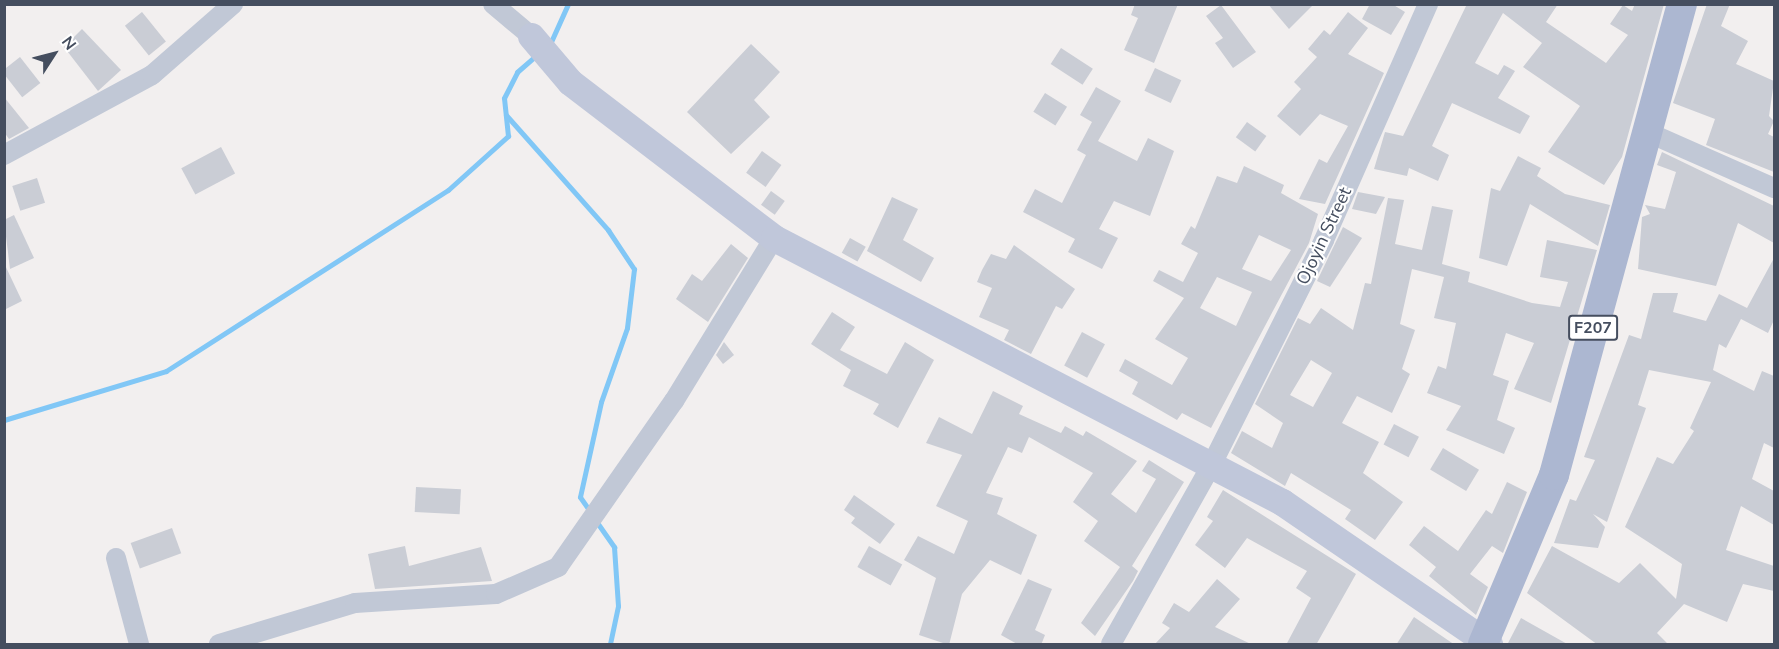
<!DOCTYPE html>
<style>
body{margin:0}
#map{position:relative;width:1779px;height:649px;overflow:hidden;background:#f2efef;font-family:"Nunito Sans",sans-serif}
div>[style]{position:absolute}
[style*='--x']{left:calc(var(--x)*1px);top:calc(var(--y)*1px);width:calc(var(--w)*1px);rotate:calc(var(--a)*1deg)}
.stream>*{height:5px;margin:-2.5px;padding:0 2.5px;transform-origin:2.5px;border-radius:2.5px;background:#81c7f6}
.building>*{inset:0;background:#cacdd5;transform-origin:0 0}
.street>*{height:20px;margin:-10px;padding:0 10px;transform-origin:10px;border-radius:10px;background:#c1c8d6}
.secondary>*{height:27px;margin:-13.5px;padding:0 13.5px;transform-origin:13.5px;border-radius:13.5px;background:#c0c7da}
.primary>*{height:30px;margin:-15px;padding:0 15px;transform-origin:15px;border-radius:15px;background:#acb7d1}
span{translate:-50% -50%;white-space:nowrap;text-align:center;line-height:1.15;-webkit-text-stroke:4.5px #fff;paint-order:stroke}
.shield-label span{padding:2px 4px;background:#fff;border:2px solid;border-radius:4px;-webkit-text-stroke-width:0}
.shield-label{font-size:16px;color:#454e5f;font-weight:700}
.street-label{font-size:18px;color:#454e5f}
.frame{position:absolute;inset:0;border:6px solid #454e5f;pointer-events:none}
.north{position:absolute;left:24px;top:24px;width:60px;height:60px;-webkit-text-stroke:4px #fff;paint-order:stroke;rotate:54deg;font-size:16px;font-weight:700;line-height:24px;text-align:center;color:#454e5f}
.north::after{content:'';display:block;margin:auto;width:21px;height:27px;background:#454e5f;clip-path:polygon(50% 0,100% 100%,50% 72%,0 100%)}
</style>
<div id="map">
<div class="stream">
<div style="--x:550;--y:44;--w:44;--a:-65.8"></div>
<div style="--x:506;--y:115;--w:154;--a:48.4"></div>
<div style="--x:608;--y:230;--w:47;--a:56.3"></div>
<div style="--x:634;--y:269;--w:59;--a:96.8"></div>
<div style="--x:627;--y:328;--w:78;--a:109.4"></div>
<div style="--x:601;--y:402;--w:97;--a:102.5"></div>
<div style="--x:580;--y:497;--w:19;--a:55"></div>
<div style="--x:4;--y:420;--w:169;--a:-16.8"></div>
<div style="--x:166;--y:371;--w:335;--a:-32.7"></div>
<div style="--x:448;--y:190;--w:81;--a:-42"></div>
<div style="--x:508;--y:136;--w:38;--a:-96"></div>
<div style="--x:504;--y:98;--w:29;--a:-63"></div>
<div style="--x:517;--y:72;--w:28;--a:-41"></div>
<div style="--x:596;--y:521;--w:32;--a:55"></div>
<div style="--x:614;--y:547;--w:59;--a:86.1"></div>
<div style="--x:618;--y:606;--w:39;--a:102"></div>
</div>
<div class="building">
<div style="clip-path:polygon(1135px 4px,1178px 4px,1154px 63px,1124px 50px,1138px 18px,1131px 15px)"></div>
<div style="clip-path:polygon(1268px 4px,1314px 4px,1289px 29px)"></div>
<div style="clip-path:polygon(1370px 4px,1392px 4px,1405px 12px,1391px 35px,1362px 19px)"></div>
<div style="clip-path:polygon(1467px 4px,1558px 4px,1546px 22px,1606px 63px,1628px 35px,1610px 24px,1623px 5px,1632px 11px,1635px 4px,1664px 4px,1622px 157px,1604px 185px,1548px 152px,1580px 106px,1523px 67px,1542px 43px,1503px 13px,1475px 63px,1498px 75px,1504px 65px,1515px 71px,1498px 98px,1530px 116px,1520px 134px,1452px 103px,1432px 146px,1449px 155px,1438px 181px,1409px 168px,1407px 176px,1374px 169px,1385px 132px,1403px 136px)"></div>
<div style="clip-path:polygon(1707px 4px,1730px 4px,1721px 26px,1748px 41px,1736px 64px,1774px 81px,1769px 116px,1774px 121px,1768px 134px,1774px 137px,1774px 172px,1706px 145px,1715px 119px,1673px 103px)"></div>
<div style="clip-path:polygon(1221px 5px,1256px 52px,1233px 68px,1215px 43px,1223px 38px,1206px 16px)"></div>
<div style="left:142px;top:12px;width:38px;height:22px;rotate:51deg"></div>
<div style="clip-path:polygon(1348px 12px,1368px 28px,1348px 54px,1384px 73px,1325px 204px,1299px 199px,1319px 159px,1327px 163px,1348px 126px,1320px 114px,1300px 136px,1277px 116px,1301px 89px,1294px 82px,1317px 57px,1308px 49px,1324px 30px,1330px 35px)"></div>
<div style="clip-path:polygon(82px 29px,121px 70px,98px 91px,64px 47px)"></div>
<div style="clip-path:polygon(751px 44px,780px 72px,754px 100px,770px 117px,731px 154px,687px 112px)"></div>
<div style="left:1061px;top:48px;width:38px;height:19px;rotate:33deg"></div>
<div style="left:20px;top:57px;width:33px;height:23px;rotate:52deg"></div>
<div style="left:1155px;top:68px;width:29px;height:25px;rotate:25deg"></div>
<div style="clip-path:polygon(1096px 87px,1121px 101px,1098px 141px,1137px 161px,1148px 138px,1174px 151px,1150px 216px,1114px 201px,1099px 229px,1118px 238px,1102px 269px,1068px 252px,1075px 239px,1023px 212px,1035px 189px,1062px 203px,1086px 155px,1077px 150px,1092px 122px,1080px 115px)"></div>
<div style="left:1045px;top:93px;width:26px;height:22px;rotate:32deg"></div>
<div style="clip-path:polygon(4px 97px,29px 128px,9px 139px,4px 132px)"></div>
<div style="left:1247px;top:122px;width:24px;height:19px;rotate:36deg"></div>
<div style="left:221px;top:147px;width:30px;height:45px;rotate:62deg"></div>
<div style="left:762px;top:151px;width:24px;height:27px;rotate:36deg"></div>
<div style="clip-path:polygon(1662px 152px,1774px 206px,1774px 243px,1738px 223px,1716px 286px,1638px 269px,1642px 217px,1650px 214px,1645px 205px,1665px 209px,1676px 172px,1657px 165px)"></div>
<div style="clip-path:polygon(1518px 156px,1541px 168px,1537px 176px,1565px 194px,1610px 205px,1598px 246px,1530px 204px,1507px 266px,1479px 258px,1491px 188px,1500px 191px)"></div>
<div style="clip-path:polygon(evenodd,1244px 166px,1284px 185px,1281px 193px,1318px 214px,1309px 243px,1211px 428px,1182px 413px,1177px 420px,1132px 394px,1138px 382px,1119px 371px,1125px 359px,1172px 385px,1188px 358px,1155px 339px,1184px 298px,1153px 281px,1159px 270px,1183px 282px,1198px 253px,1181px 244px,1191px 226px,1195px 229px,1217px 176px,1237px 183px,1244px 166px,1259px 235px,1291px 250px,1271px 281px,1242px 269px,1259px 235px,1244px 166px,1217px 277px,1252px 292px,1236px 326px,1200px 308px,1217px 277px)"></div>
<div style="left:37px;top:178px;width:26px;height:26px;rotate:72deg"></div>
<div style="left:771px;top:191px;width:17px;height:17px;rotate:36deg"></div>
<div style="clip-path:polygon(1358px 192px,1385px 197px,1376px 214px,1352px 209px)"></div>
<div style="clip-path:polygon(892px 197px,918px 209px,903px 240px,934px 258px,921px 282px,867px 251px)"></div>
<div style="clip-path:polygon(evenodd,1388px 198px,1404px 200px,1395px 244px,1422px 250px,1432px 206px,1453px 210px,1442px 264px,1470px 272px,1468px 282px,1532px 303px,1560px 307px,1568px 282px,1540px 277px,1547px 240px,1597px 250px,1551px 403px,1514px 389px,1534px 343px,1506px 333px,1493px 375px,1509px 381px,1497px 420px,1515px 428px,1504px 454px,1446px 430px,1461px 406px,1427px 393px,1438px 366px,1446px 369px,1456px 323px,1434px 318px,1444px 277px,1412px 269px,1400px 324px,1415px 330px,1402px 369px,1410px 374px,1392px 413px,1357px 396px,1342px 423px,1379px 442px,1363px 473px,1403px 502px,1375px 540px,1345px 519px,1351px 510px,1291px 473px,1285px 486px,1231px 453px,1242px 431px,1272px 448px,1283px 423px,1255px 404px,1298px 318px,1310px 324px,1321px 308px,1353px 330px,1365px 283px,1371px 284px,1388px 198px,1311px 360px,1332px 373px,1313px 407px,1290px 395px,1311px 360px)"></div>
<div style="clip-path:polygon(14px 215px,34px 258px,10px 269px,4px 220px)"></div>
<div style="clip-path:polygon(1343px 227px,1362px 238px,1330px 287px,1317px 281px)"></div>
<div style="left:850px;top:238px;width:18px;height:17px;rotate:29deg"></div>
<div style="clip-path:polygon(731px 244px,748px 258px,708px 322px,676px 299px,692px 274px,702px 281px)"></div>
<div style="clip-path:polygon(1014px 245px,1075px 289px,1062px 309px,1056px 306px,1031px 354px,1004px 340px,1009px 330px,979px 317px,992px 288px,977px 282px,982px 270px,991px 254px,1006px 259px)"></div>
<div style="clip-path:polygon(1774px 258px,1774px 320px,1768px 333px,1741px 319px,1726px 348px,1719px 344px,1713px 370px,1754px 391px,1762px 371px,1774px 376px,1774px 448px,1764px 443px,1752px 479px,1774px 491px,1774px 525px,1741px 506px,1726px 550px,1774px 566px,1774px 591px,1743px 584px,1727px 622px,1684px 604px,1657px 633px,1669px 645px,1598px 645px,1527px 593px,1552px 546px,1619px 583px,1640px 563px,1676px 599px,1682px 564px,1625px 527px,1657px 457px,1673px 464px,1694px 431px,1690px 428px,1711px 382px,1649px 370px,1638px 405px,1646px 408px,1607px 522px,1593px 514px,1605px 527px,1598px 548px,1554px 543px,1570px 499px,1576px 501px,1595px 460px,1584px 457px,1629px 335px,1641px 339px,1653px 293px,1678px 293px,1673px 312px,1706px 321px,1719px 294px,1747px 308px)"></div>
<div style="clip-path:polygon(4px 263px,22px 301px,4px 310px)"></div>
<div style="clip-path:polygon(832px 312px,855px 327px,840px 350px,887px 374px,905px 342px,934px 360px,898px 428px,873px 414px,879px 404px,843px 386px,851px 370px,811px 344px)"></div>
<div style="left:1082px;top:332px;width:26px;height:38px;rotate:28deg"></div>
<div style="clip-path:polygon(724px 342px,734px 355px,723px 364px,716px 355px)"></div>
<div style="clip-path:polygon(993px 391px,1023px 406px,1019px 414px,1061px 433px,1065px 426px,1083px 436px,1086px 431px,1137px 461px,1111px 494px,1136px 513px,1156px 479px,1142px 471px,1149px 460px,1184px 482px,1132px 566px,1138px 571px,1133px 581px,1095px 636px,1081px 623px,1120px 567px,1084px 541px,1098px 521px,1073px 502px,1093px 473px,1029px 437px,1022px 453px,1008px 447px,986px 493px,1003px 498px,997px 514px,1037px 535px,1021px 575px,990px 560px,962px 594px,949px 645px,919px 635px,936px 578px,904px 560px,918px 536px,954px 554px,968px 521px,936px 506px,962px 455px,926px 443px,939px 417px,972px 434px)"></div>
<div style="left:1394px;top:424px;width:28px;height:23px;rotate:27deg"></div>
<div style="left:1443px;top:448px;width:42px;height:25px;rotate:31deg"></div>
<div style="clip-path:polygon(1507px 482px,1527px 492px,1503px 553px,1492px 546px,1470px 574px,1488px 587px,1476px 615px,1429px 576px,1436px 567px,1409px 545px,1424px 526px,1458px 551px,1486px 510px,1492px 514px)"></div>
<div style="left:416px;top:487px;width:45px;height:25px;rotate:3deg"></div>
<div style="clip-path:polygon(1223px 490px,1356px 574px,1316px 645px,1286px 645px,1311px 598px,1296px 588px,1307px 571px,1247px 538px,1225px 568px,1195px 545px,1213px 521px,1207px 517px)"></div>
<div style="clip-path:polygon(854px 495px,895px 524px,880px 544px,851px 523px,855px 518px,844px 510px)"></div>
<div style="left:172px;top:528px;width:27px;height:44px;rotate:70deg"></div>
<div style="clip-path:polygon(405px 546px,409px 566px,481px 547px,492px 581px,375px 589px,368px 554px)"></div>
<div style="left:869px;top:546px;width:38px;height:24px;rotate:29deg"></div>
<div style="clip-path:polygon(1028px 579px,1052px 589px,1035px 630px,1045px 635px,1041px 645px,1019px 645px,1001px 635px)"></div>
<div style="clip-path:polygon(1217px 579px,1240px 599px,1215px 627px,1253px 645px,1154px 645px,1170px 628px,1162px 623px,1174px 603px,1189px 612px)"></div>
<div style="clip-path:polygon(1414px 617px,1455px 645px,1396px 645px)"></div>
<div style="clip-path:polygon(1521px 618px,1569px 645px,1507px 645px)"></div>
</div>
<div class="street">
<div style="--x:493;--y:4;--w:50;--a:40.1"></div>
<div style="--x:1647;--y:132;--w:139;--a:23.8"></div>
<div style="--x:4;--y:155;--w:168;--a:-28.4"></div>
<div style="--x:152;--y:75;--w:108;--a:-41.2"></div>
<div style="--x:116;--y:558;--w:89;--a:75"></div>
<div style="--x:219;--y:644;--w:142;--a:-16.8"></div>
<div style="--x:355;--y:603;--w:141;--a:-3.7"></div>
<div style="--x:496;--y:594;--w:68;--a:-23.5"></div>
<div style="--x:558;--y:567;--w:203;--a:-55.1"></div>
<div style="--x:674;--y:401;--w:191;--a:-58.5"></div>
<div style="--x:1111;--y:644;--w:206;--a:-60.7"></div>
<div style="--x:1212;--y:464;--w:250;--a:-63.4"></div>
<div style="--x:1324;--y:240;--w:258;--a:-66.2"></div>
</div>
<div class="secondary">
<div style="--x:531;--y:36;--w:60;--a:49.7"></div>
<div style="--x:570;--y:82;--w:257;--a:37.4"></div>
<div style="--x:774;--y:238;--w:573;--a:27.46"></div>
<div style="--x:1282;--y:502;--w:251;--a:34.4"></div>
</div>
<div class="primary">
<div style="--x:1483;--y:644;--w:183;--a:-67.2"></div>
<div style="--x:1554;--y:475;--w:488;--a:-74.8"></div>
</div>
<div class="shield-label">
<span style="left:1593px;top:328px">F207</span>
</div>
<div class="street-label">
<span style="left:1324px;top:236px;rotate:-65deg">Ojoyin Street</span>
</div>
<div class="frame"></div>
<div class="north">N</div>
</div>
